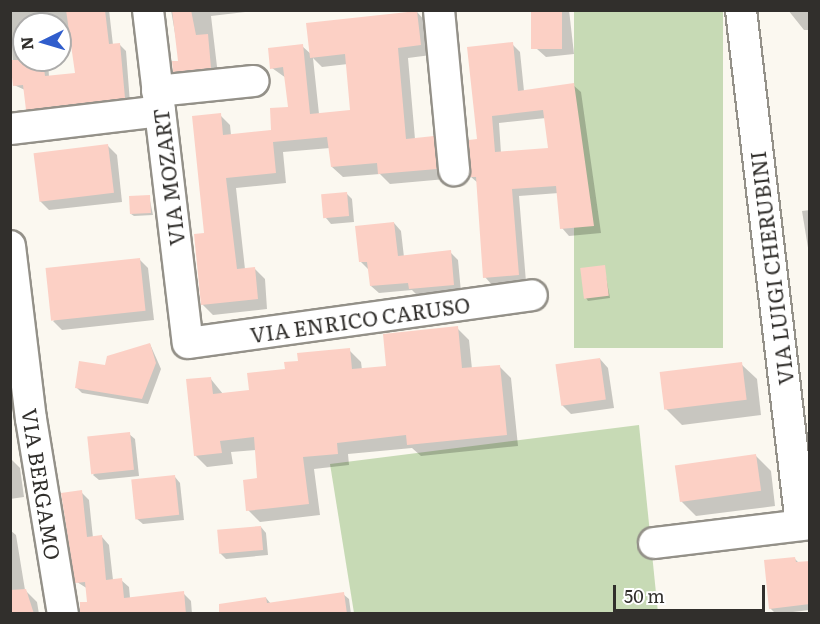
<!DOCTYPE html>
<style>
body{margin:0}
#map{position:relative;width:820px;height:624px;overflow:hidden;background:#fbf8f0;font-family:Literata,serif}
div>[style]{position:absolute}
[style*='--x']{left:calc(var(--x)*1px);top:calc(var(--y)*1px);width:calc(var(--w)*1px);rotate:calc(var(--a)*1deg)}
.green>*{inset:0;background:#c7dab5;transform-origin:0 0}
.shadow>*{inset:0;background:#0003}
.building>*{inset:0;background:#fcd0c5;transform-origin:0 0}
.roads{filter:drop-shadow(2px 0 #949189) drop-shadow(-2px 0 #949189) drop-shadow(0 2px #949189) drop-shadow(0 -2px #949189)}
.minor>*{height:30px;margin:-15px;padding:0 15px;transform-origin:15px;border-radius:15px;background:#fff}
span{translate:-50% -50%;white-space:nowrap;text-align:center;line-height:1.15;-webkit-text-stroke:5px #fff;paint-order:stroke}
.street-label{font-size:21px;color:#312f2c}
.frame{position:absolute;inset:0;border:12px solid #312f2c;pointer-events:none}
.north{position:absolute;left:12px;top:12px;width:60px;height:60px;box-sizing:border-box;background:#fff;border:2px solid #adacab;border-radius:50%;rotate:265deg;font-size:16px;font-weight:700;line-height:24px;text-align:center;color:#312f2c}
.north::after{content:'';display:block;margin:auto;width:21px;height:27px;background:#305dcc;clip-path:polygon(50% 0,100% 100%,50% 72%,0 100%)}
.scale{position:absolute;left:613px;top:585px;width:152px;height:27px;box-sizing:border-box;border:3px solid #312f2c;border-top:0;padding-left:8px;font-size:18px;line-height:21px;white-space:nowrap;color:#312f2c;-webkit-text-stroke:4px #fff;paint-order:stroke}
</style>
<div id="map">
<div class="green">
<div style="left:574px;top:11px;width:149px;height:337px"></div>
<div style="clip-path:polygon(639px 425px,658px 613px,354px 613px,330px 464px)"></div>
</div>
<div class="shadow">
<div style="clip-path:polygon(evenodd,10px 10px,109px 10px,113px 45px,120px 45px,126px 51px,130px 103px,33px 115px,27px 109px,25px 90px,14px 85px,10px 10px,24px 24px,60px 24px,60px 36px,73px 34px,77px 74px,49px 77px,48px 60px,24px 60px,24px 24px)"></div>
<div style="clip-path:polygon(171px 10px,263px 10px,211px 16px,218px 75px,181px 78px,174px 71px,180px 62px)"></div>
<div style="clip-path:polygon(533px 10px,569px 10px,574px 54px,546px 57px,537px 49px)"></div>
<div style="clip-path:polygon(788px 10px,810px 10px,810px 38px,809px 30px,804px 30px)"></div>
<div style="clip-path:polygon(evenodd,417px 12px,427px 23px,431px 55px,408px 58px,415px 139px,433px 138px,443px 148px,446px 179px,390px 184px,380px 174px,343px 177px,332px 167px,330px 148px,283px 152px,286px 183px,236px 188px,245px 269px,254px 268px,265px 279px,267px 309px,213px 315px,202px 304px,220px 115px,230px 125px,231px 135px,273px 131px,289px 108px,286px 78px,272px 68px,302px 46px,312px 55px,417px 12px,313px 58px,322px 67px,348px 64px,352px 112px,319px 114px,313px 58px)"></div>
<div style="clip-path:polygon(evenodd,512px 44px,520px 52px,524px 91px,573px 85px,581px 92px,601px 233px,569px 236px,562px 228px,559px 193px,519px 196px,526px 282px,492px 285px,485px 277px,478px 183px,471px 177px,479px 141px,512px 44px,546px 118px,550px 149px,501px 153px,499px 123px,546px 118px)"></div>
<div style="clip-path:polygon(108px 146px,117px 155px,122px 202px,49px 210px,40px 201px)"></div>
<div style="clip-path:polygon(346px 193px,352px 199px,354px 222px,331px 224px,326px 218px)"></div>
<div style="clip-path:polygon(149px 196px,153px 215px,134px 216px,131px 214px)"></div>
<div style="clip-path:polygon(810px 210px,810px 260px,802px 211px)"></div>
<div style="clip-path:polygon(394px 223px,401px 231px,404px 257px,450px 252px,458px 260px,461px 292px,418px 296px,412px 290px,379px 293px,371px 286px,369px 270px,361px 262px)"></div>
<div style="clip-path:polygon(140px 260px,148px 268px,154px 320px,62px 330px,53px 321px)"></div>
<div style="clip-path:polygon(604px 267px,610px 298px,588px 301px,586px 298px)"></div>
<div style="clip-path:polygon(457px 328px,469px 340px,472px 369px,499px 366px,511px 378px,518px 446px,421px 456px,412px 448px,348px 454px,349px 465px,314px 469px,320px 515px,260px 522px,248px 510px,259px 479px,256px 450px,231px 452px,233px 464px,207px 467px,195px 455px,210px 378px,223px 394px,250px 391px,299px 362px,349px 350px,361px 362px,362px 370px,388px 367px)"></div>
<div style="clip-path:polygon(150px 344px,161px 369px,148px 404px,82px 393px,76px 387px)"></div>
<div style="clip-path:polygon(600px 359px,608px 368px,614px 408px,571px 414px,562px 405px)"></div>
<div style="clip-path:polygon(741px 364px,757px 379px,761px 415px,682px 425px,666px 409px)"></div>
<div style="clip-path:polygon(129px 434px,135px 439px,139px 476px,99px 480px,93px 475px)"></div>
<div style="clip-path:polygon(755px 455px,771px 471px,775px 506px,696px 516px,680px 500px)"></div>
<div style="clip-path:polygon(10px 458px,20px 468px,24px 497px,10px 499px)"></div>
<div style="clip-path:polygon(175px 477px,180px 483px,184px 520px,143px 524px,137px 519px)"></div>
<div style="clip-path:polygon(81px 492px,89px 500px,93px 538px,102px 537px,109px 545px,113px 580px,121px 580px,129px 587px,130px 598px,183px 593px,191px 601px,192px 614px,90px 614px,88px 589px,77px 582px)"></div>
<div style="clip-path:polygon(261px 527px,266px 533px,268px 555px,226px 559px,220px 553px)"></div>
<div style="clip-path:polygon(10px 530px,16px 535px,25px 590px,37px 602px,39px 614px,10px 614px)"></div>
<div style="clip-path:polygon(794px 558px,799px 563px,810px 562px,810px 610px,776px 614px,770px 608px)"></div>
<div style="clip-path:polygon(343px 594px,349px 599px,351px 614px,235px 614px,266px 598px,271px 604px)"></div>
</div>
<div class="building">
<div style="clip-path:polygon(66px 10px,105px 10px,109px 44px,120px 43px,125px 98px,26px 110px,23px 85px,13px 86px,10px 60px,43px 60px,45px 76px,75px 73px)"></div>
<div style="clip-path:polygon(172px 10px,191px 10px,196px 35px,208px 34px,211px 68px,173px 72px,172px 61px,178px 61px)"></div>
<div style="left:531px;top:10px;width:31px;height:39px"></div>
<div style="clip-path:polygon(417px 11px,421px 45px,398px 48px,406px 139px,434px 136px,437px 169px,378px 174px,377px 163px,331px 167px,327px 137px,273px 142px,276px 173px,226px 178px,237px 269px,255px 267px,258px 299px,201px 305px,194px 234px,204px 233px,192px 116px,221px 113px,223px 135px,271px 130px,270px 108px,288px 107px,283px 67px,270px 69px,268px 48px,303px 44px,310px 114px,350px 110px,345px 54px,310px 58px,306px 23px)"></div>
<div style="clip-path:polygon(evenodd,513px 42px,518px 91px,574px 83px,594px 226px,560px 229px,556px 186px,512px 189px,519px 275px,483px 278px,476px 177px,469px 177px,469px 140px,477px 139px,467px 47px,513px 42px,543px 110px,548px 148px,495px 152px,492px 116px,543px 110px)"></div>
<div style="left:108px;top:144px;width:49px;height:75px;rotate:83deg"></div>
<div style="left:347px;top:192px;width:24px;height:26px;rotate:85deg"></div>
<div style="left:150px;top:195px;width:18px;height:21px;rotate:87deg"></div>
<div style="clip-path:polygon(394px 222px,398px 256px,451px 250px,454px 285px,409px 289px,408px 283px,370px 286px,367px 262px,359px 262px,355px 226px)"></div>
<div style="left:140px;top:258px;width:53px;height:95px;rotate:84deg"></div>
<div style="left:605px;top:265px;width:31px;height:25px;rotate:83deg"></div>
<div style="clip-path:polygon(458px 326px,462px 368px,500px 365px,507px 435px,407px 445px,406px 435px,337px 443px,338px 454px,303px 457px,309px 504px,246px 511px,243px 480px,257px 478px,254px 437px,220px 441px,222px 453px,194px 456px,186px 379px,211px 377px,213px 394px,249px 390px,247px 373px,285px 369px,284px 362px,298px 361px,297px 353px,350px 348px,352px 369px,386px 366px,383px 334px)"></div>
<div style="clip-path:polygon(150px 343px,156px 363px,142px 399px,75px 388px,79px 361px,105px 365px,107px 356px)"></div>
<div style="left:600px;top:358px;width:42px;height:45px;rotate:82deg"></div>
<div style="left:742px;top:362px;width:38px;height:83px;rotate:83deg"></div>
<div style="left:130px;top:432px;width:38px;height:43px;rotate:84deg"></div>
<div style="left:756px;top:454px;width:37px;height:82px;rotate:82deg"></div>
<div style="left:175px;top:475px;width:40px;height:44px;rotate:84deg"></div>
<div style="clip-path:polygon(82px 490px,87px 537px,102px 535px,106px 580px,122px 578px,124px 598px,184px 591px,186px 614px,80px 614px,80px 602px,87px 602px,85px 582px,75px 583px,61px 493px)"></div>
<div style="left:261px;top:526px;width:24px;height:44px;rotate:85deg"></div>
<div style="clip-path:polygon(795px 557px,796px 562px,810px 561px,810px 604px,769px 609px,764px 560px)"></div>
<div style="clip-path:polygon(26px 589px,34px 614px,10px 614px,10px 590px)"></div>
<div style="clip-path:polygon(344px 592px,347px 614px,219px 614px,219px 604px,266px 597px,267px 603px)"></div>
</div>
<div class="roads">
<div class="minor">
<div style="--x:148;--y:10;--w:335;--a:83.2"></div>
<div style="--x:188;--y:343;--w:347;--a:-7.9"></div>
<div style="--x:439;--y:10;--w:161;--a:84.6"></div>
<div style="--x:741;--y:10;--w:518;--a:83.35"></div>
<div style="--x:157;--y:91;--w:97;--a:-5.9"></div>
<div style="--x:10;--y:129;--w:151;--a:-6.8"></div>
<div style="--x:10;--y:246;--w:174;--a:83.1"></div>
<div style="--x:31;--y:419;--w:198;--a:80.7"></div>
<div style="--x:654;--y:543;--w:157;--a:-6.9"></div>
</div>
</div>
<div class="street-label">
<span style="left:168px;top:177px;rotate:-97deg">VIA MOZART</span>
<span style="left:771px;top:268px;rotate:-97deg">VIA LUIGI CHERUBINI</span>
<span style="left:360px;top:319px;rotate:-8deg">VIA ENRICO CARUSO</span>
<span style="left:42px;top:484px;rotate:81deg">VIA BERGAMO</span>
</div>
<div class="frame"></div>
<div class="north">N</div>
<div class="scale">50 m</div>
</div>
